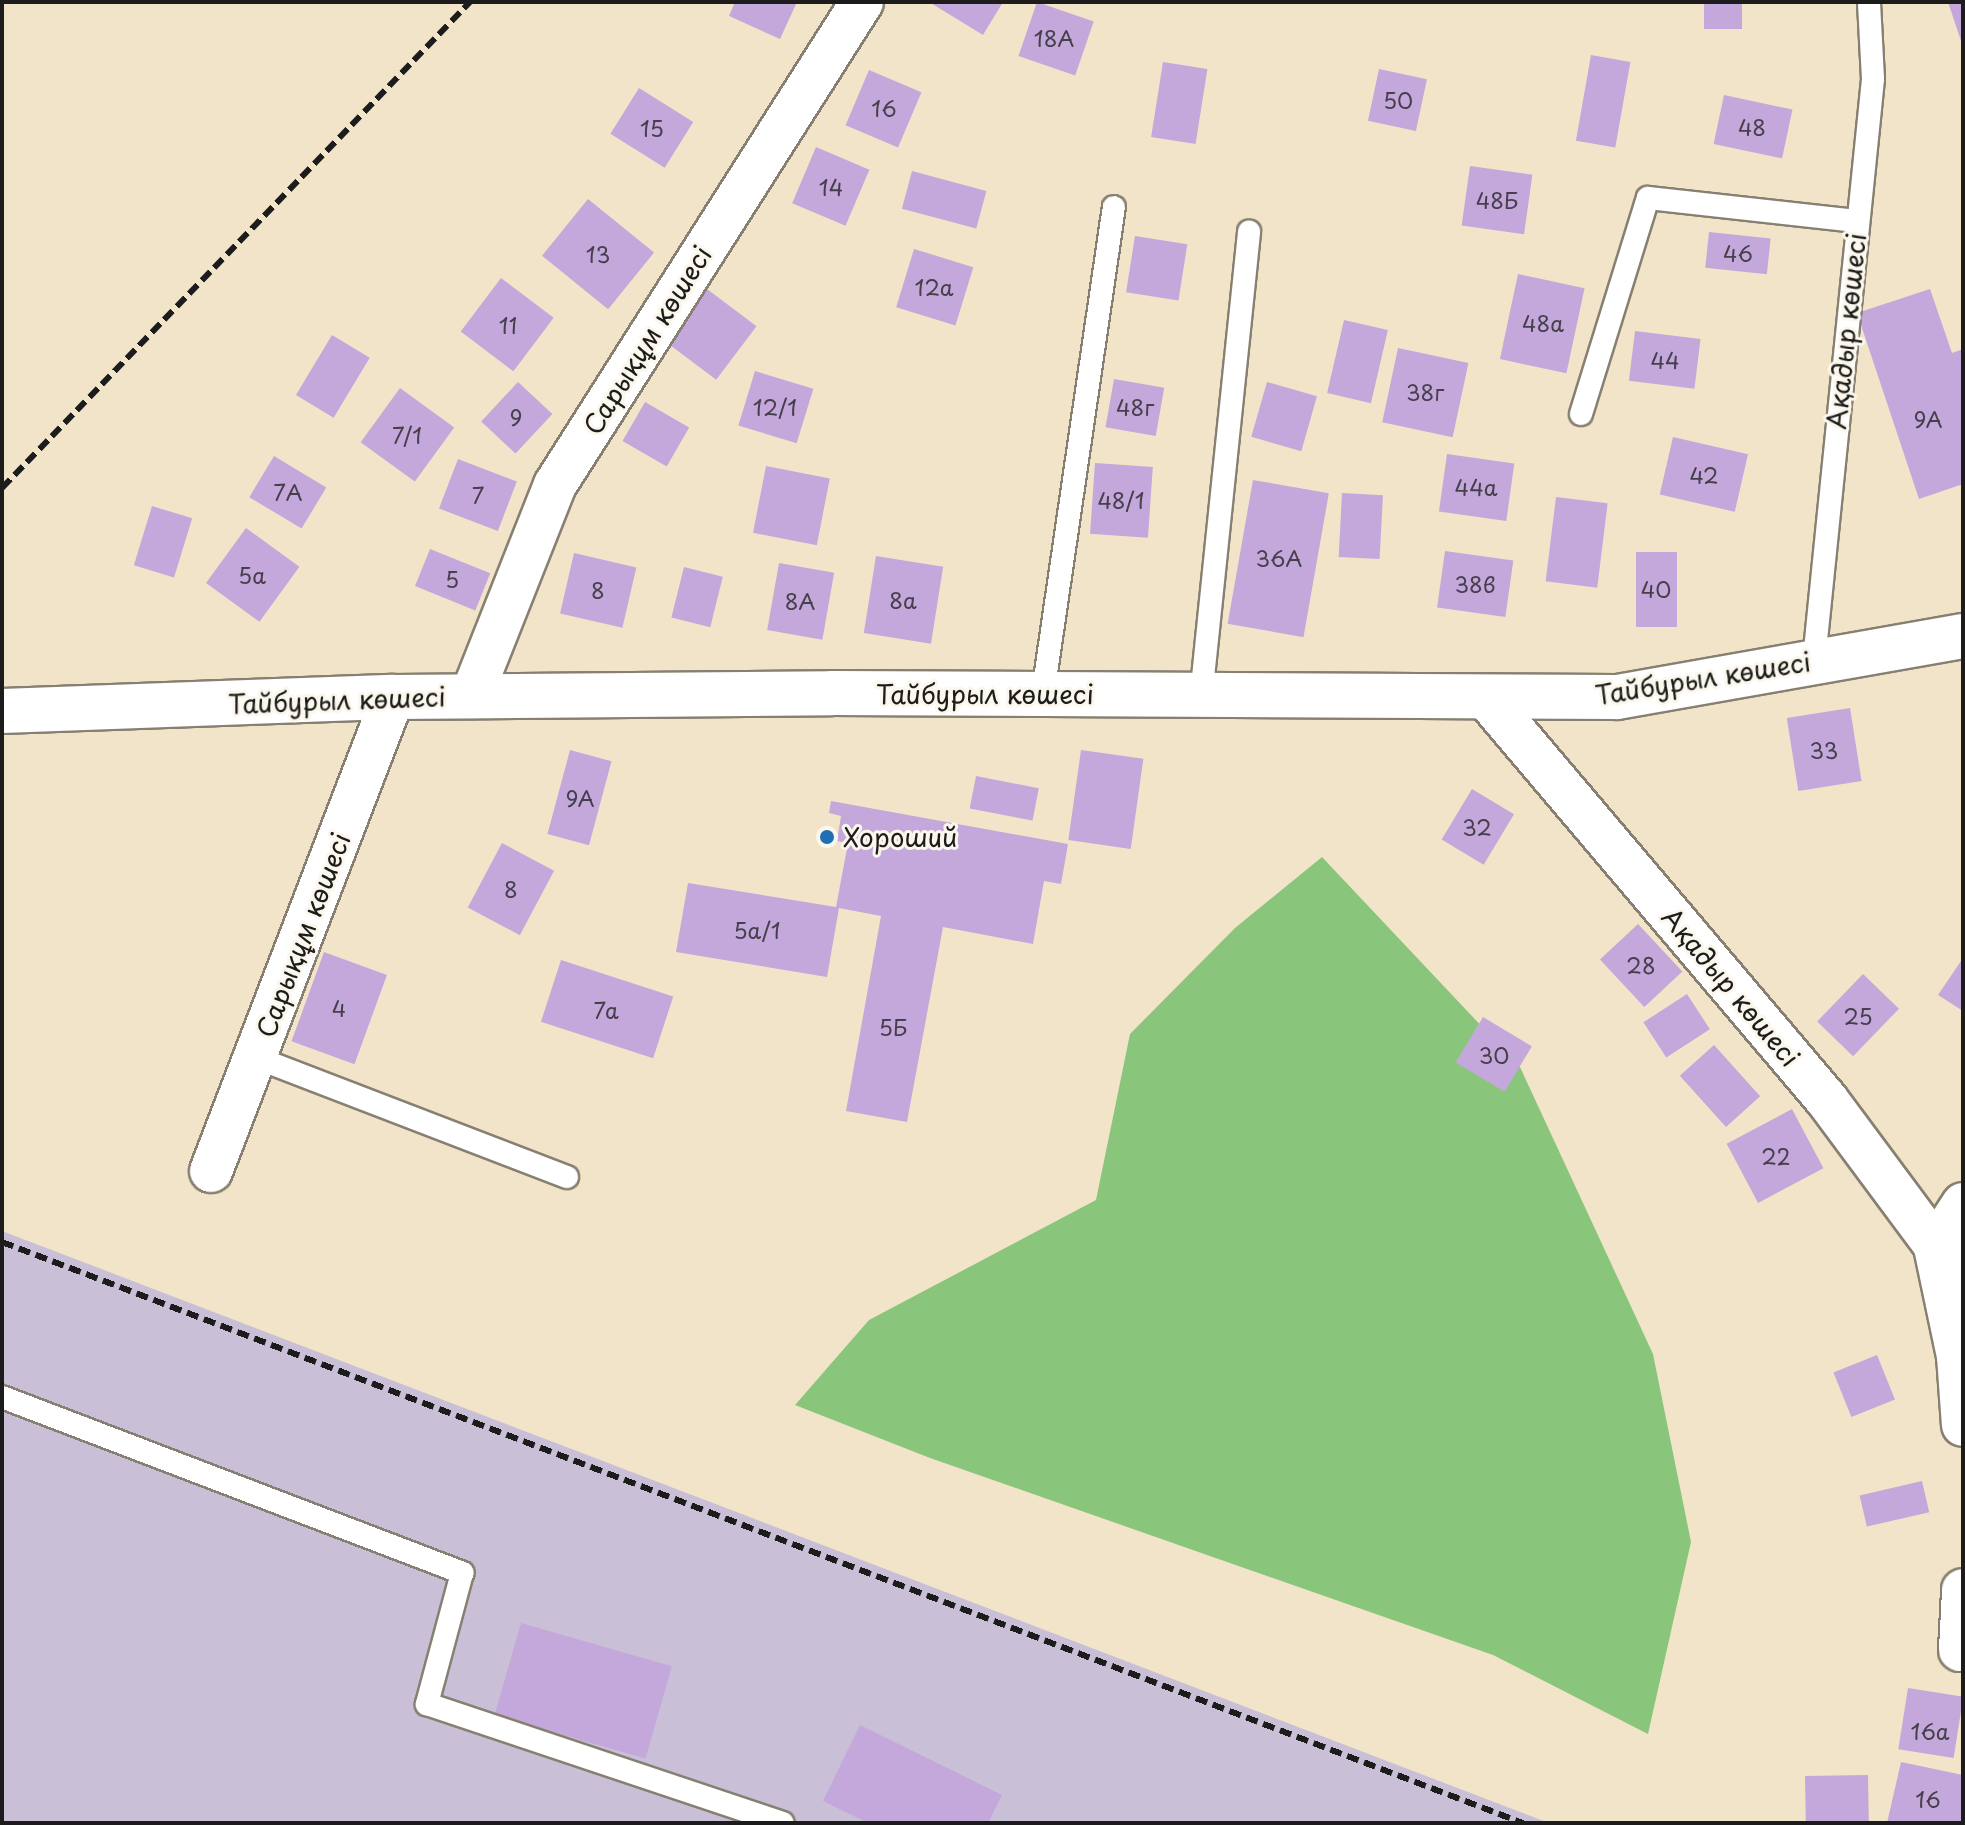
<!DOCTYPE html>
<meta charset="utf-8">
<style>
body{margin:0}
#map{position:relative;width:1965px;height:1825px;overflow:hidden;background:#f2e4c8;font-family:"Playpen Sans",sans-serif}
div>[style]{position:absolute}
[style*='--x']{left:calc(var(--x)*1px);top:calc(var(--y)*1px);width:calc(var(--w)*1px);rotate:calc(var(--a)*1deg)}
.industrial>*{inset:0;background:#c9bfd7}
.green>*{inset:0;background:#89c67c}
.building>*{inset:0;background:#c4a8dc;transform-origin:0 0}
.roads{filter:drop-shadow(2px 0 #878072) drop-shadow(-2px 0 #878072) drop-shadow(0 2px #878072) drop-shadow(0 -2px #878072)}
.service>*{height:22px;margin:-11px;padding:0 11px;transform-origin:11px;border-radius:11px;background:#fff}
.minor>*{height:42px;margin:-21px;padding:0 21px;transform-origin:21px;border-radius:21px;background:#fff}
.secondary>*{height:44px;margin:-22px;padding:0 22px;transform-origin:22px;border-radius:22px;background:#fff}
.rail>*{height:6px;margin-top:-3px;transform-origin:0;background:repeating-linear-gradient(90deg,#1c1c1c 0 12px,transparent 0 18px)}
.dots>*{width:22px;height:22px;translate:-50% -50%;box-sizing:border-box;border:4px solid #fbf7ec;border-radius:50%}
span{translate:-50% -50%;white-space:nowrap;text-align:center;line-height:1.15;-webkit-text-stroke:6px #fbf7ec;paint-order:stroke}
.number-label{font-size:22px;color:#463f4c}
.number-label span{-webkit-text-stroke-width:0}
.street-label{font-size:26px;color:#1c1c1c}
.poi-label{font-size:26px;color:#1c1c1c}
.left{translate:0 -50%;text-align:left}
.frame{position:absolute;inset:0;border:4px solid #1c1c1c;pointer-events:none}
</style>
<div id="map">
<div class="industrial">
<div style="clip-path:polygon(2px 1231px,1549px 1823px,2px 1823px)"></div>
</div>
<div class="green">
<div style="clip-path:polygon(1322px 857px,1520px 1067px,1653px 1354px,1691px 1542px,1648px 1734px,1493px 1655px,930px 1458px,795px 1405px,869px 1320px,1096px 1200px,1130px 1034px,1235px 928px)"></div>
</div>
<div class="building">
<div style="clip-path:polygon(735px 2px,797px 2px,780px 39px,729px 16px)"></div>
<div style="clip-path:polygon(929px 2px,1003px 2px,983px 35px)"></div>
<div style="left:1037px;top:2px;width:60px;height:57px;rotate:19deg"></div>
<div style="left:1704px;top:2px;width:38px;height:27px"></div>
<div style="clip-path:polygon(1948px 2px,1963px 2px,1963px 44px,1962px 44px)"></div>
<div style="left:1591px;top:55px;width:40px;height:87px;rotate:10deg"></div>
<div style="left:1163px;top:62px;width:45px;height:76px;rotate:9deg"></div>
<div style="left:1379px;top:69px;width:49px;height:53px;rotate:12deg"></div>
<div style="left:869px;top:70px;width:57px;height:60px;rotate:23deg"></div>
<div style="left:639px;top:88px;width:64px;height:54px;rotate:32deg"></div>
<div style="left:1724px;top:95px;width:70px;height:50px;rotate:12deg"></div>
<div style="left:816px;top:147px;width:58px;height:61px;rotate:23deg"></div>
<div style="left:1470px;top:166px;width:63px;height:60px;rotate:8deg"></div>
<div style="left:912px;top:171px;width:77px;height:39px;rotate:15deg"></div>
<div style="left:588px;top:199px;width:85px;height:73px;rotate:39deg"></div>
<div style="left:1709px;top:232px;width:62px;height:36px;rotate:6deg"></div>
<div style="left:1135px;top:236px;width:53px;height:57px;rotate:9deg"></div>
<div style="left:914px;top:249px;width:62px;height:61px;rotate:17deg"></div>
<div style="left:1518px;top:274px;width:68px;height:87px;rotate:12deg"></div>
<div style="left:501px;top:278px;width:66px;height:67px;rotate:37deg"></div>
<div style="left:703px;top:286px;width:67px;height:67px;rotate:37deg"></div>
<div style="clip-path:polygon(1930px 289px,1952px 353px,1963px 349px,1963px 484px,1919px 499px,1857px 313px)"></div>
<div style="left:1344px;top:320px;width:45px;height:75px;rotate:13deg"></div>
<div style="left:1635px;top:331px;width:66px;height:50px;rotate:7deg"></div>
<div style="left:332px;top:335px;width:44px;height:70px;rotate:31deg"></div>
<div style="left:1398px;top:348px;width:72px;height:76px;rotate:12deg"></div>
<div style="left:755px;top:371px;width:61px;height:57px;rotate:17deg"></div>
<div style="left:1114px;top:379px;width:51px;height:49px;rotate:10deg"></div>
<div style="left:518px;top:382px;width:47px;height:54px;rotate:43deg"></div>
<div style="left:1267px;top:382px;width:52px;height:57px;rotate:16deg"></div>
<div style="left:400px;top:388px;width:67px;height:67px;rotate:36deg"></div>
<div style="left:645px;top:402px;width:51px;height:45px;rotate:30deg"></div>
<div style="left:1673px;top:437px;width:77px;height:59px;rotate:13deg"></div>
<div style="left:1447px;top:454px;width:68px;height:58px;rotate:8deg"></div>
<div style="left:274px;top:456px;width:61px;height:48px;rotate:31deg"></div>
<div style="left:458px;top:459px;width:63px;height:53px;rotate:21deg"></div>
<div style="left:1095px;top:463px;width:58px;height:71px;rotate:4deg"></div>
<div style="left:766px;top:466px;width:65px;height:68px;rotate:11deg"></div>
<div style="left:1253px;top:480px;width:77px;height:146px;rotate:10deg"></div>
<div style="left:1342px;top:493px;width:41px;height:64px;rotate:3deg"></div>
<div style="left:1556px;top:497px;width:52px;height:85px;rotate:7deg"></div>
<div style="left:152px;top:506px;width:42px;height:62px;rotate:17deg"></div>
<div style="left:246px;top:528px;width:66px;height:68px;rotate:36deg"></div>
<div style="left:430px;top:549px;width:65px;height:40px;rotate:22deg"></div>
<div style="left:1445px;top:551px;width:69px;height:57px;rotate:8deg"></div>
<div style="left:1636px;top:552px;width:41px;height:75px"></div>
<div style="left:574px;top:553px;width:64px;height:62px;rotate:13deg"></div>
<div style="left:876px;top:556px;width:68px;height:78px;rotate:9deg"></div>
<div style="left:779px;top:563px;width:56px;height:68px;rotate:10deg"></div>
<div style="left:684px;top:567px;width:40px;height:52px;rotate:14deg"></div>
<div style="left:1850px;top:708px;width:74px;height:64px;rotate:81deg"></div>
<div style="left:570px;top:750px;width:43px;height:87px;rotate:15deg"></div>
<div style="left:1081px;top:750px;width:63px;height:91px;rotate:8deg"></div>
<div style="left:976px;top:776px;width:64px;height:33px;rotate:11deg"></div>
<div style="left:1472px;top:789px;width:49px;height:59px;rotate:31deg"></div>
<div style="clip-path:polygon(831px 801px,1068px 844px,1061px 884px,1044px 881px,1033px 944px,943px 927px,907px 1122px,846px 1111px,881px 916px,839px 908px,827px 977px,676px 952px,688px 883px,836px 907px,848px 843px,837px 841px,841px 816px,829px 813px)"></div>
<div style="left:502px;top:843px;width:59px;height:73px;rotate:28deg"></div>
<div style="left:1638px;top:924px;width:65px;height:52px;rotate:47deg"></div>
<div style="left:324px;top:952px;width:67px;height:95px;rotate:20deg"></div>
<div style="clip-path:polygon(1963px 958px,1963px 1011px,1938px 995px)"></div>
<div style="left:561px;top:960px;width:118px;height:65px;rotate:18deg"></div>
<div style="left:1863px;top:974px;width:50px;height:66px;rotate:44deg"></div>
<div style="left:1687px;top:994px;width:42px;height:52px;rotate:57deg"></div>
<div style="left:1483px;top:1017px;width:57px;height:53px;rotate:31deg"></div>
<div style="left:1714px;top:1045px;width:69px;height:46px;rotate:48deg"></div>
<div style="left:1792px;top:1109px;width:67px;height:74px;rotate:62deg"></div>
<div style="left:1877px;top:1355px;width:48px;height:47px;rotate:68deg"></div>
<div style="left:1922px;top:1481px;width:32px;height:64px;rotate:77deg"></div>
<div style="left:521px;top:1623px;width:157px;height:96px;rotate:16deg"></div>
<div style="left:1908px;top:1688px;width:56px;height:62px;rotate:9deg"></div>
<div style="clip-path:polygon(860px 1725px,1002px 1795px,988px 1823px,868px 1823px,823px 1801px)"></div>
<div style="clip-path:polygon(1901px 1762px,1963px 1775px,1963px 1823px,1887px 1823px)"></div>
<div style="left:1868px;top:1775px;width:48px;height:63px;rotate:89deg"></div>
</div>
<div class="roads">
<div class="service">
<div style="--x:1581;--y:414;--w:226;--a:-72.8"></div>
<div style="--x:1648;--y:198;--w:210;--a:6.3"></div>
<div style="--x:1814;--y:660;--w:584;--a:-84.2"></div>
<div style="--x:1873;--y:79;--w:77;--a:-93"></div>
<div style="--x:1043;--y:693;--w:491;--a:-81.7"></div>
<div style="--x:1201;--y:697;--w:468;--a:-84.1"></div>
<div style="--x:257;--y:1058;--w:332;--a:21"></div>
<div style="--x:2;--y:1397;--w:493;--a:20.9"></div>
<div style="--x:462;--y:1573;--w:136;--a:105"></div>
<div style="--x:427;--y:1704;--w:375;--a:18.5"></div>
</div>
<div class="minor">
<div style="--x:471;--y:697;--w:228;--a:-68.4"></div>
<div style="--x:555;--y:485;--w:572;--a:-57.56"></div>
<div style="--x:1488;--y:700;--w:524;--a:49.72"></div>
<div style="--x:1827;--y:1100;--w:228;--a:53.4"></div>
<div style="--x:211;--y:1171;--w:508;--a:-68.99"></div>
<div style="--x:1963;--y:1204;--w:51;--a:123.1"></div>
<div style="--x:1935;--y:1247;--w:111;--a:78.1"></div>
<div style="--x:1958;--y:1356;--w:69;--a:85.9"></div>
<div style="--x:1960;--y:1650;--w:60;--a:-87.1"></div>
</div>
<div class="secondary">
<div style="--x:2;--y:711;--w:391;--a:-2.1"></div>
<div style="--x:393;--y:697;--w:439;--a:-0.5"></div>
<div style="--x:832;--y:693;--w:785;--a:0.29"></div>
<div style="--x:1617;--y:697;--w:351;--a:-10"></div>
</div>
</div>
<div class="rail">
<div style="--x:2;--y:488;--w:675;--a:-46.08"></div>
<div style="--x:2;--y:1242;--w:1628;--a:20.91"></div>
</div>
<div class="dots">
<div style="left:827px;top:837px;background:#1f6fb2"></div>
</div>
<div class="number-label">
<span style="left:1054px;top:38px">18А</span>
<span style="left:1398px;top:100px">50</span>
<span style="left:884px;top:108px">16</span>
<span style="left:1752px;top:127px">48</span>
<span style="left:652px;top:128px">15</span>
<span style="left:831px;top:187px">14</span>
<span style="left:1497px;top:200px">48Б</span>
<span style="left:1738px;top:253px">46</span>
<span style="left:598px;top:254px">13</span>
<span style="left:934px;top:287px">12а</span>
<span style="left:1543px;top:323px">48а</span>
<span style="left:508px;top:325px">11</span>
<span style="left:1665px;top:360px">44</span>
<span style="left:1425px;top:392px">38г</span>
<span style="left:775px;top:407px">12/1</span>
<span style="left:1135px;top:407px">48г</span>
<span style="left:516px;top:417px">9</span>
<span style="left:1928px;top:419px">9А</span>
<span style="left:407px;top:435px">7/1</span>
<span style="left:1704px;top:475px">42</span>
<span style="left:1476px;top:487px">44а</span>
<span style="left:288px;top:492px">7А</span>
<span style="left:478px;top:495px">7</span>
<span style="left:1121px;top:500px">48/1</span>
<span style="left:1279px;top:558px">36А</span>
<span style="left:252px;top:575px">5а</span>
<span style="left:452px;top:579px">5</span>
<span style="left:1475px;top:584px">38в</span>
<span style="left:1656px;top:589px">40</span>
<span style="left:598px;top:590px">8</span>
<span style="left:903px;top:600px">8а</span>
<span style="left:800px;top:601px">8А</span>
<span style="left:1824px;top:750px">33</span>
<span style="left:580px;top:798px">9А</span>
<span style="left:1477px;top:827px">32</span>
<span style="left:511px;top:889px">8</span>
<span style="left:757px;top:930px">5а/1</span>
<span style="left:1641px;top:965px">28</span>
<span style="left:339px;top:1008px">4</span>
<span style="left:606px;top:1010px">7а</span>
<span style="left:1858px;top:1016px">25</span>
<span style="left:893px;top:1027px">5Б</span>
<span style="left:1494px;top:1055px">30</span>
<span style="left:1776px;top:1156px">22</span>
<span style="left:1930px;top:1731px">16а</span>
<span style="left:1928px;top:1799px">16</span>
</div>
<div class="street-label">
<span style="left:1846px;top:331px;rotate:-84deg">Ақадыр көшесі</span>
<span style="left:647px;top:340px;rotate:-58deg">Сарықұм көшесі</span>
<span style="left:1703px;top:678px;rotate:-9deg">Тайбурыл көшесі</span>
<span style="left:985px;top:694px">Тайбурыл көшесі</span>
<span style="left:337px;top:700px;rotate:-2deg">Тайбурыл көшесі</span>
<span style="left:303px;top:935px;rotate:-69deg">Сарықұм көшесі</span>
<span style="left:1731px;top:987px;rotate:50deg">Ақадыр көшесі</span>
</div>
<div class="poi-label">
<span class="left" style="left:843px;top:837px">Хороший</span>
</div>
<div class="frame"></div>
</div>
